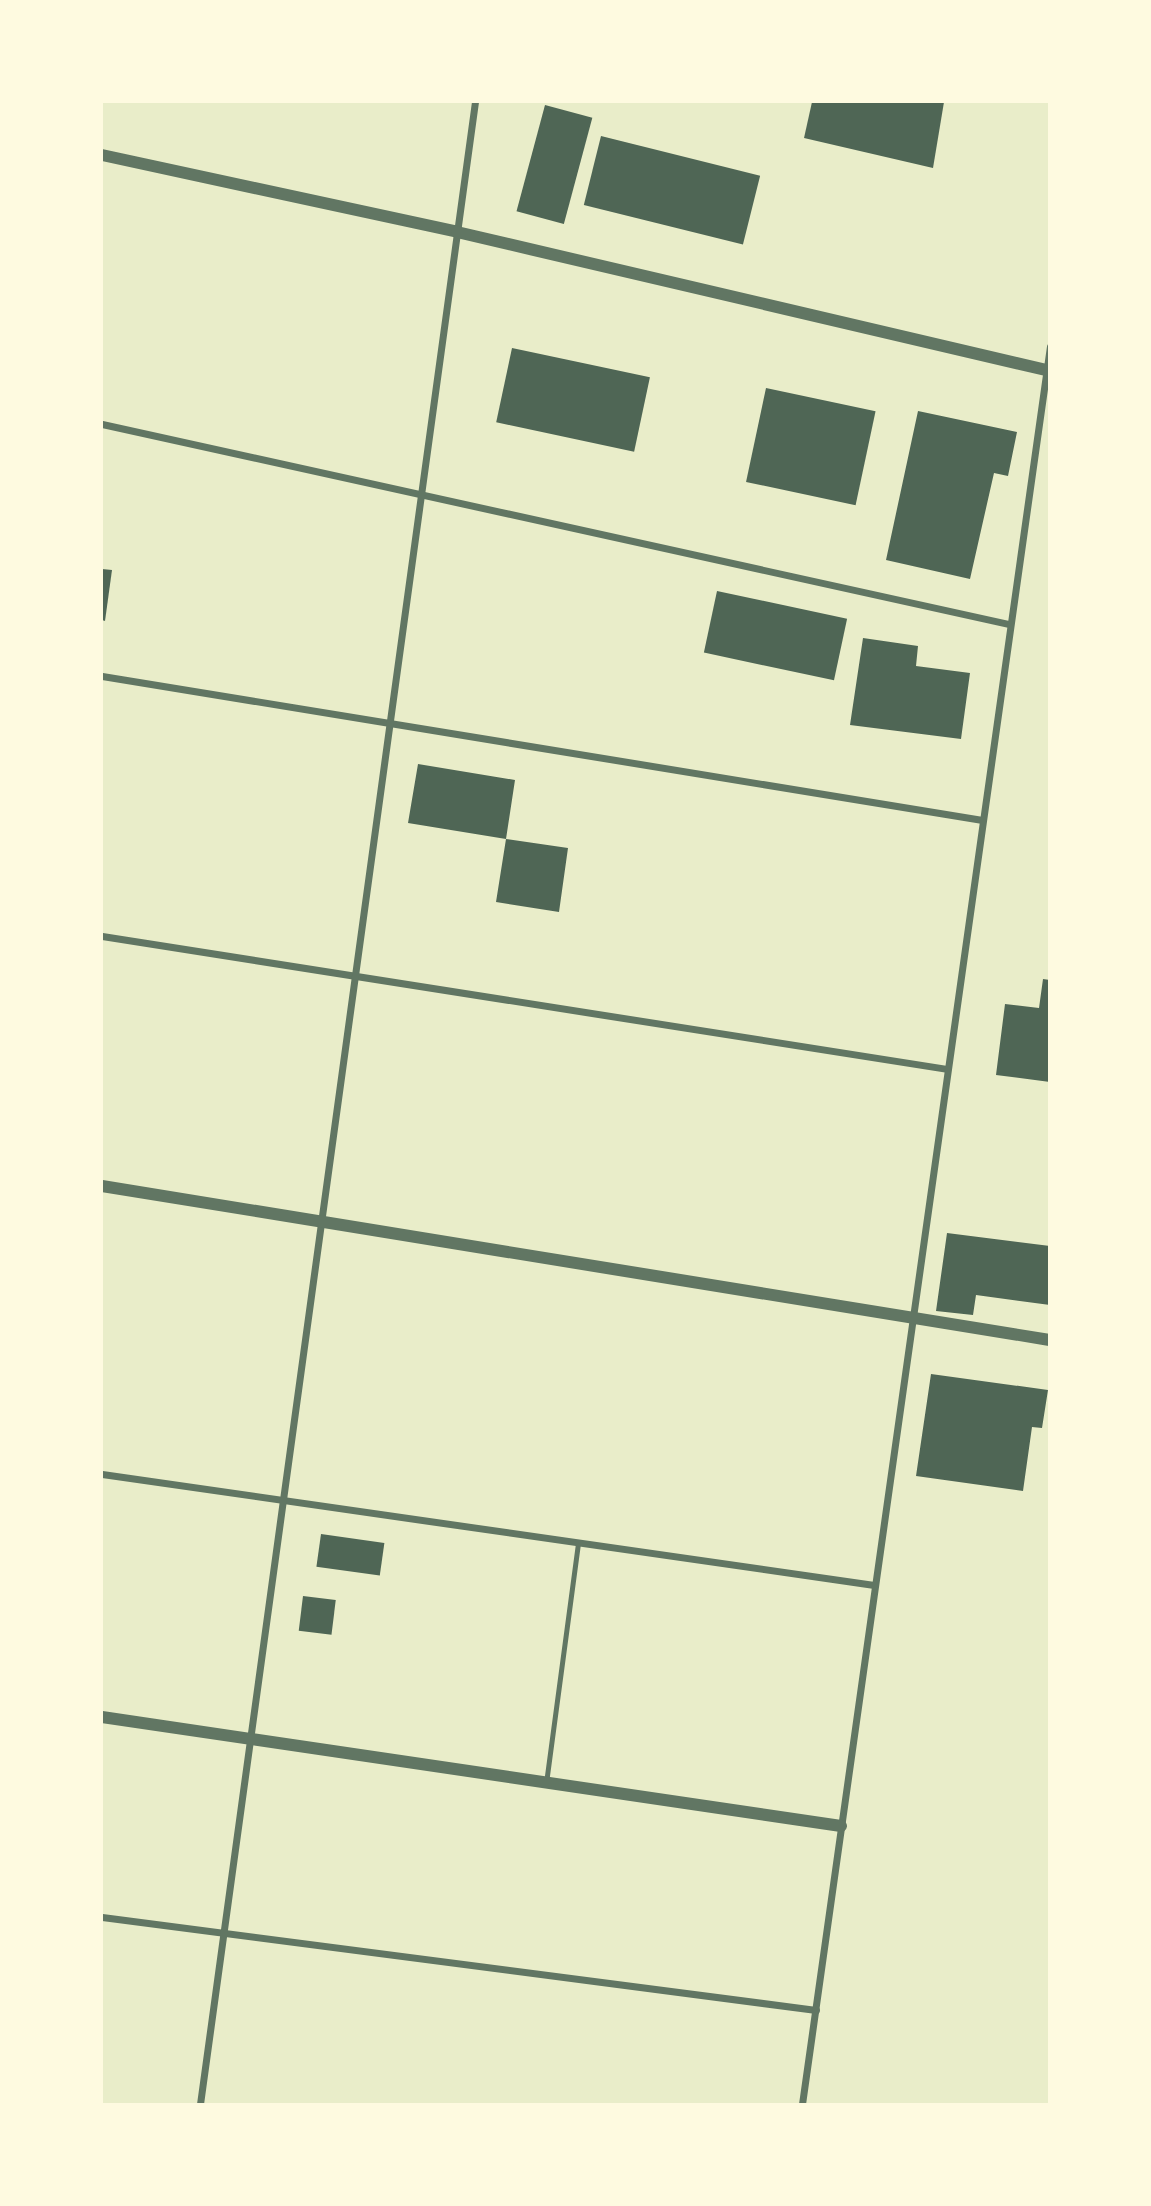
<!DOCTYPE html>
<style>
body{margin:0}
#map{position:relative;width:1151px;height:2206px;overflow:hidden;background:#e9edc9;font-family:Overpass,sans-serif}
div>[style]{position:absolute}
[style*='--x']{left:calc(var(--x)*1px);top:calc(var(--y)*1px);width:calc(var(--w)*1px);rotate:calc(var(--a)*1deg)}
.building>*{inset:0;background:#4f6655;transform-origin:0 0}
.service>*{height:5px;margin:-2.5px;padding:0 2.5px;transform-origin:2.5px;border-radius:2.5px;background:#617663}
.minor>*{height:7px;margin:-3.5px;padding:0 3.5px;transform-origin:3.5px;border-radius:3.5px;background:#617663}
.tertiary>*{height:12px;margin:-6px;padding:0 6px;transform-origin:6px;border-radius:6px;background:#617663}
span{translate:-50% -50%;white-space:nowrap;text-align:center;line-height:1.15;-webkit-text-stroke:7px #fefae0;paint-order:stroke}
.frame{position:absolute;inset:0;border:103px solid #fefae0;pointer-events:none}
</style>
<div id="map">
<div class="building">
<div style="clip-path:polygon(812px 102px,944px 102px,933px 168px,804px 138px)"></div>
<div style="left:545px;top:105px;width:49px;height:110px;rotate:15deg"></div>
<div style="left:601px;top:136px;width:164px;height:71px;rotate:14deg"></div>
<div style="left:512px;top:348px;width:141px;height:76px;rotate:12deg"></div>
<div style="left:766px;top:388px;width:112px;height:96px;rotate:12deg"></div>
<div style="clip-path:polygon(918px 411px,1017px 432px,1008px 476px,994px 473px,970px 579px,886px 560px)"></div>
<div style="clip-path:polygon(102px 569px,112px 570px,105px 621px,102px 620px)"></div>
<div style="left:717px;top:591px;width:133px;height:63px;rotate:12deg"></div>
<div style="clip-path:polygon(863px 638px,918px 646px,916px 666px,970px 673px,961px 739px,850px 725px)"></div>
<div style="clip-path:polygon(418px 764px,515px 780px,506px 839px,568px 848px,559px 912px,496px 902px,506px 839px,408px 823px)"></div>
<div style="clip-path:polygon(1043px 979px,1050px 980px,1050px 1082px,996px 1075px,1005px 1004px,1039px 1008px)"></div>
<div style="clip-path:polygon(947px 1233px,1050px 1246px,1050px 1305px,976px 1295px,973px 1315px,936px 1311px)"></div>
<div style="clip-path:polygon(931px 1374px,1048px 1390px,1042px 1428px,1032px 1427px,1023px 1491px,916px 1476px)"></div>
<div style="left:321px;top:1534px;width:64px;height:33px;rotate:8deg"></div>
<div style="left:303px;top:1596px;width:33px;height:35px;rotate:7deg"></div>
</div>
<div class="service">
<div style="--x:546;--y:1783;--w:241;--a:-82.4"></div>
</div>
<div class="minor">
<div style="--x:102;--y:424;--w:929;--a:12.44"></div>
<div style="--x:102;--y:676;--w:892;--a:9.29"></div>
<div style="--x:102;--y:936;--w:855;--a:8.94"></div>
<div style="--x:102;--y:1474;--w:780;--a:8.18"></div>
<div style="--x:102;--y:1917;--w:720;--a:7.42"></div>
<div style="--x:200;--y:2104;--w:2021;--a:-82.18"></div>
<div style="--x:802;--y:2104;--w:1775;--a:-81.97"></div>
</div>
<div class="tertiary">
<div style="--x:102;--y:155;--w:363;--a:12.2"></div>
<div style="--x:457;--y:232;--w:609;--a:13.19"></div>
<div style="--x:102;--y:1186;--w:960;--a:9.23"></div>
<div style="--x:102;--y:1717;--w:747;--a:8.39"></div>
</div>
<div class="frame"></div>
</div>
